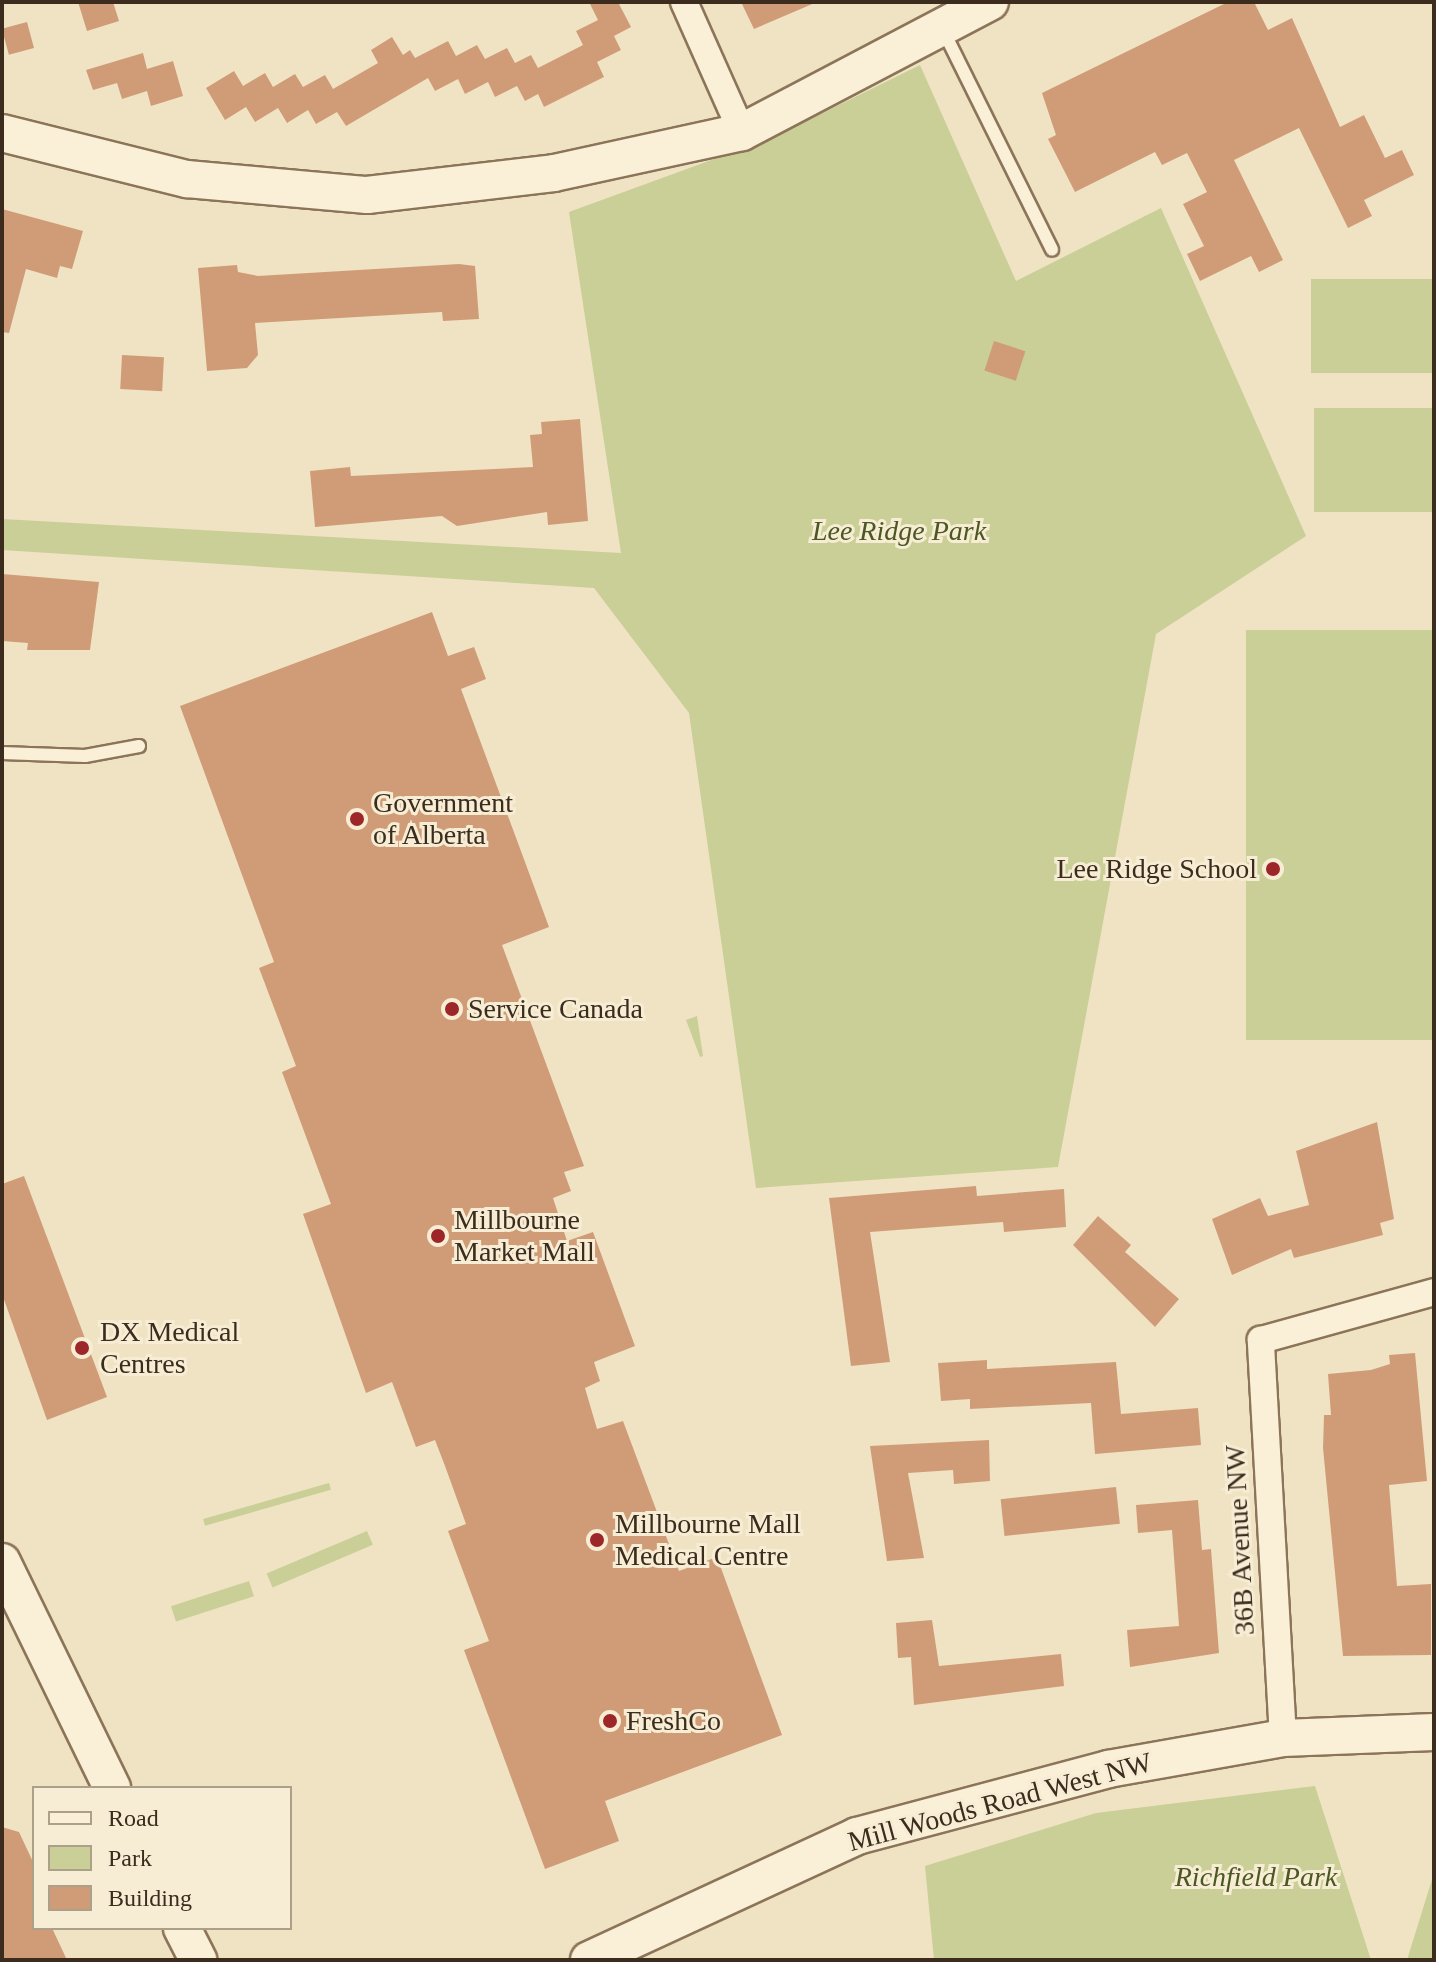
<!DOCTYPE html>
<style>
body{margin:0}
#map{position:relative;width:1436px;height:1962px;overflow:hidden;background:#f0e3c3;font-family:Georgia,serif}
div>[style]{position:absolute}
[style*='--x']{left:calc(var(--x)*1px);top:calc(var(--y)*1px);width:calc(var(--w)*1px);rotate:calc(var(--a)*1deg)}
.green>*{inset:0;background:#c9cf97;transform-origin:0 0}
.building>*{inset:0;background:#d09c78;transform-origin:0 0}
.roads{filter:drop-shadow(2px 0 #8c7459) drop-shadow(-2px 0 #8c7459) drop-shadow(0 2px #8c7459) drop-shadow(0 -2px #8c7459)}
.lane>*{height:12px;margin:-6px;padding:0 6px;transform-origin:6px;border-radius:6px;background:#faf0d7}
.street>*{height:26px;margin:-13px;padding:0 13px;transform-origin:13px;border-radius:13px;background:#faf0d7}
.secondary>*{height:36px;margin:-18px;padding:0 18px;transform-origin:18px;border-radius:18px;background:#faf0d7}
.dots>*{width:22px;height:22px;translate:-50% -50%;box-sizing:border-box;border:4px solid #f7edd4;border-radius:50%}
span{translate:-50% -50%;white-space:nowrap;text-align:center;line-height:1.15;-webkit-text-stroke:6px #f7edd4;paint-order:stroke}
.park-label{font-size:28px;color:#4b5823;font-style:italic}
.poi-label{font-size:28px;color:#3b2c1e}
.left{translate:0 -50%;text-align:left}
.right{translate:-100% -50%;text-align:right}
.street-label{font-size:28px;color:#3b2c1e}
.frame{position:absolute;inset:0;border:4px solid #3b2c1e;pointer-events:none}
.legend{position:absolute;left:32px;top:1786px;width:260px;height:144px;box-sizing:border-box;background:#f7edd4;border:2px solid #aca08b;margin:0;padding:10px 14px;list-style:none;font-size:24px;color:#3b2c1e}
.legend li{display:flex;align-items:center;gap:16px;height:40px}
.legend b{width:40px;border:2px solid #aca08b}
</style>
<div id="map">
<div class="green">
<div style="clip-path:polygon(920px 65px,1016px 281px,1161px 208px,1306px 536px,1156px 634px,1058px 1167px,756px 1188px,689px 713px,594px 588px,2px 550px,2px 519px,621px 553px,569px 212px,774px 137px)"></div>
<div style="left:1434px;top:279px;width:94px;height:123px;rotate:90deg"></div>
<div style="left:1434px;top:408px;width:104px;height:120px;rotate:90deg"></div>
<div style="left:1246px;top:630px;width:188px;height:410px"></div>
<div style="clip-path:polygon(697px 1016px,703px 1056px,700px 1057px,686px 1020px)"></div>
<div style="left:329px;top:1483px;width:7px;height:131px;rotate:74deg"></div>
<div style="left:367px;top:1531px;width:15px;height:109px;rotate:67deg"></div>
<div style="left:249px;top:1581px;width:16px;height:82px;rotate:72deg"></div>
<div style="clip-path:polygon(1315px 1786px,1371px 1960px,934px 1960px,925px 1866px,1096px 1813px)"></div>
<div style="clip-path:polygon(1434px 1873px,1434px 1960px,1407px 1960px)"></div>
</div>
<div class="building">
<div style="clip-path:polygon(78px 2px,113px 2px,119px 21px,87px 31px)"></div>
<div style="clip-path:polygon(589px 2px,618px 2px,631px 27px,614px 36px,621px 50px,597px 62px,604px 77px,544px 107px,538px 94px,525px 101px,517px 86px,495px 97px,488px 82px,465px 94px,458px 79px,435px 91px,428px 78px,346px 126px,337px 112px,316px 124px,308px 110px,287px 123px,278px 108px,255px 122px,246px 107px,225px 120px,206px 88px,234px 71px,243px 86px,265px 73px,273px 87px,295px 74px,303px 87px,325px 75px,333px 89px,378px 63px,371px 50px,392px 37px,403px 55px,410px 50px,415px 58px,448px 41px,456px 56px,477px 45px,485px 59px,507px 48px,515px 63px,531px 55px,538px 68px,583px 45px,576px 31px,598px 20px)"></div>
<div style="clip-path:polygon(741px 2px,817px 2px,754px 29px)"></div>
<div style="clip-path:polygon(1228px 2px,1254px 2px,1268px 30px,1292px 18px,1340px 127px,1364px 115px,1385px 158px,1402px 150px,1414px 175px,1364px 200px,1372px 216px,1348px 228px,1299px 128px,1234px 160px,1283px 260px,1259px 272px,1251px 256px,1200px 281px,1187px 254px,1204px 246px,1183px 204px,1207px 192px,1187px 153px,1162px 165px,1155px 152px,1075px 192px,1048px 139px,1056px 135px,1042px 93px)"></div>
<div style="left:27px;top:22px;width:27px;height:26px;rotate:75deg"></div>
<div style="clip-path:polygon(143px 53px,147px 69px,173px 61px,183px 96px,151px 106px,147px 91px,122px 99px,117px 83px,93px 90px,86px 70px)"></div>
<div style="clip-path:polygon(2px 209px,83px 231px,72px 269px,60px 266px,57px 278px,26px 269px,9px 333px,2px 332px)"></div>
<div style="clip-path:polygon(459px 264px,475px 266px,479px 319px,443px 321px,442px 312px,255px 323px,258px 355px,247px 368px,207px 371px,198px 268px,237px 265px,238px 272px,258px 276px)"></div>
<div style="left:994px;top:341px;width:33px;height:31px;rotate:18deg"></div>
<div style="left:122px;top:355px;width:42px;height:34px;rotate:3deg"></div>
<div style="clip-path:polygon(580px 419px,588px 521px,548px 525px,547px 512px,457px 526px,442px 516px,315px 527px,310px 471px,350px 467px,351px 476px,533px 467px,530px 435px,542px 434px,541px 422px)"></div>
<div style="clip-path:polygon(2px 574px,99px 582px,90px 650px,27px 650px,28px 643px,2px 641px)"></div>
<div style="clip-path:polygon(432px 612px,448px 656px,474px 647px,486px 679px,461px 689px,549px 927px,502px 945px,584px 1166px,564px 1172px,571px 1191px,553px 1198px,567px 1241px,593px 1232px,635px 1346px,594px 1362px,600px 1381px,585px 1388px,597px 1429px,623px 1421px,679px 1571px,717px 1557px,782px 1735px,605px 1801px,619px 1841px,545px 1869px,464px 1650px,489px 1641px,448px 1531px,466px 1524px,445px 1466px,435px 1440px,416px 1447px,392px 1382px,366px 1393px,303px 1214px,331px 1204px,282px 1072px,296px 1066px,259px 968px,274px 962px,180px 706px)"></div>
<div style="clip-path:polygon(1377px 1122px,1394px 1219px,1380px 1223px,1383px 1235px,1294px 1258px,1291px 1249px,1232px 1275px,1212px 1219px,1260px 1198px,1268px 1216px,1309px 1205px,1296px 1151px)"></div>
<div style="clip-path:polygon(24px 1176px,107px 1397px,47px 1420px,2px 1294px,2px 1184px)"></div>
<div style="clip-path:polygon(976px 1186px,977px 1196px,1064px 1189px,1066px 1227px,1004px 1232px,1003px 1222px,870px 1232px,890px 1362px,851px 1366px,829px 1198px)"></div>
<div style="clip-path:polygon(1098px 1216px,1131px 1245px,1125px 1252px,1179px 1299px,1155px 1327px,1073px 1245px)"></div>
<div style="clip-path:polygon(1415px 1353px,1427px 1481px,1389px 1485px,1397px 1586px,1431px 1584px,1431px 1655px,1343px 1656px,1323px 1448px,1324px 1415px,1331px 1415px,1328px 1374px,1371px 1370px,1390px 1364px,1389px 1355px)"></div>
<div style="clip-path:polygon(987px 1360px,987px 1369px,1116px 1362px,1121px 1414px,1198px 1408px,1201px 1445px,1095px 1454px,1091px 1403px,970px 1409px,970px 1399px,941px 1401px,938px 1363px)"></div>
<div style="clip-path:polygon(989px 1440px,990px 1481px,954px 1484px,953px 1470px,908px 1473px,924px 1558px,887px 1561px,870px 1446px)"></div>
<div style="left:1116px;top:1487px;width:37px;height:116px;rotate:84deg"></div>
<div style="clip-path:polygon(1198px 1500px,1202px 1550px,1211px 1549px,1219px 1653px,1130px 1667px,1127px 1630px,1179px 1626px,1172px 1530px,1138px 1533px,1136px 1505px)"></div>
<div style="clip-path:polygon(932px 1620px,939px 1666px,1061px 1654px,1064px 1686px,914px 1705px,911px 1657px,898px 1658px,896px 1623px)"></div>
<div style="clip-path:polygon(2px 1827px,19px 1832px,34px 1864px,34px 1928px,52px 1928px,67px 1960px,2px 1960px)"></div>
</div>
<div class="roads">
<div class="lane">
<div style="--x:944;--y:32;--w:243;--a:63.6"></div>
<div style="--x:2;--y:753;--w:83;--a:2.1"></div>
<div style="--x:85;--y:756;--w:55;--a:-10.5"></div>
</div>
<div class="street">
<div style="--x:684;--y:2;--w:142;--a:66"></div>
<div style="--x:1283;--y:1738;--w:399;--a:-93.2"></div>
<div style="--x:1261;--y:1340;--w:180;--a:-15.5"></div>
</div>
<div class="secondary">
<div style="--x:2;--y:133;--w:191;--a:14"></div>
<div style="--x:187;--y:179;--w:181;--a:5.1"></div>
<div style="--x:367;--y:195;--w:188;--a:-6.7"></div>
<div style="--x:554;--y:173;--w:192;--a:-12.3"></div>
<div style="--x:742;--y:132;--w:280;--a:-27.7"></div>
<div style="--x:2;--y:1562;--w:251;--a:64"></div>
<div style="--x:182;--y:1928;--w:36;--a:63"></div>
<div style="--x:589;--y:1960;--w:295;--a:-24.8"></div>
<div style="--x:857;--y:1836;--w:260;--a:-14.9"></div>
<div style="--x:1108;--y:1769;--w:178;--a:-10"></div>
<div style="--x:1283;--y:1738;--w:151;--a:-2.3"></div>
</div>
</div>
<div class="dots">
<div style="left:357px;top:819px;background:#9d2628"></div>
<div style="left:1273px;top:869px;background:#9d2628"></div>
<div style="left:452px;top:1009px;background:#9d2628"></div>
<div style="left:438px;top:1236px;background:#9d2628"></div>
<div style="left:82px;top:1348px;background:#9d2628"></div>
<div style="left:597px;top:1540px;background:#9d2628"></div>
<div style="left:610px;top:1721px;background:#9d2628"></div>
</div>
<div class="park-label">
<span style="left:899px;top:531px">Lee Ridge Park</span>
<span style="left:1256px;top:1877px">Richfield Park</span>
</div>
<div class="poi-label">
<span class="left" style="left:373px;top:819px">Government<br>of Alberta</span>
<span class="right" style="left:1257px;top:869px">Lee Ridge School</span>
<span class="left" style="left:468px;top:1009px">Service Canada</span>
<span class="left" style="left:454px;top:1236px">Millbourne<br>Market Mall</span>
<span class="left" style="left:100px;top:1348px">DX Medical<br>Centres</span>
<span class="left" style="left:615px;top:1540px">Millbourne Mall<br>Medical Centre</span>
<span class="left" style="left:626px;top:1721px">FreshCo</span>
</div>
<div class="street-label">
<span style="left:1240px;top:1540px;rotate:-93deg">36B Avenue NW</span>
<span style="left:1000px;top:1802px;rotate:-15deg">Mill Woods Road West NW</span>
</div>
<div class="frame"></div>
<ul class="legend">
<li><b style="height:10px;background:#faf0d7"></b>Road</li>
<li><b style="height:22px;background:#c9cf97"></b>Park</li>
<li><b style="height:22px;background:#d09c78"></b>Building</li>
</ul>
</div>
